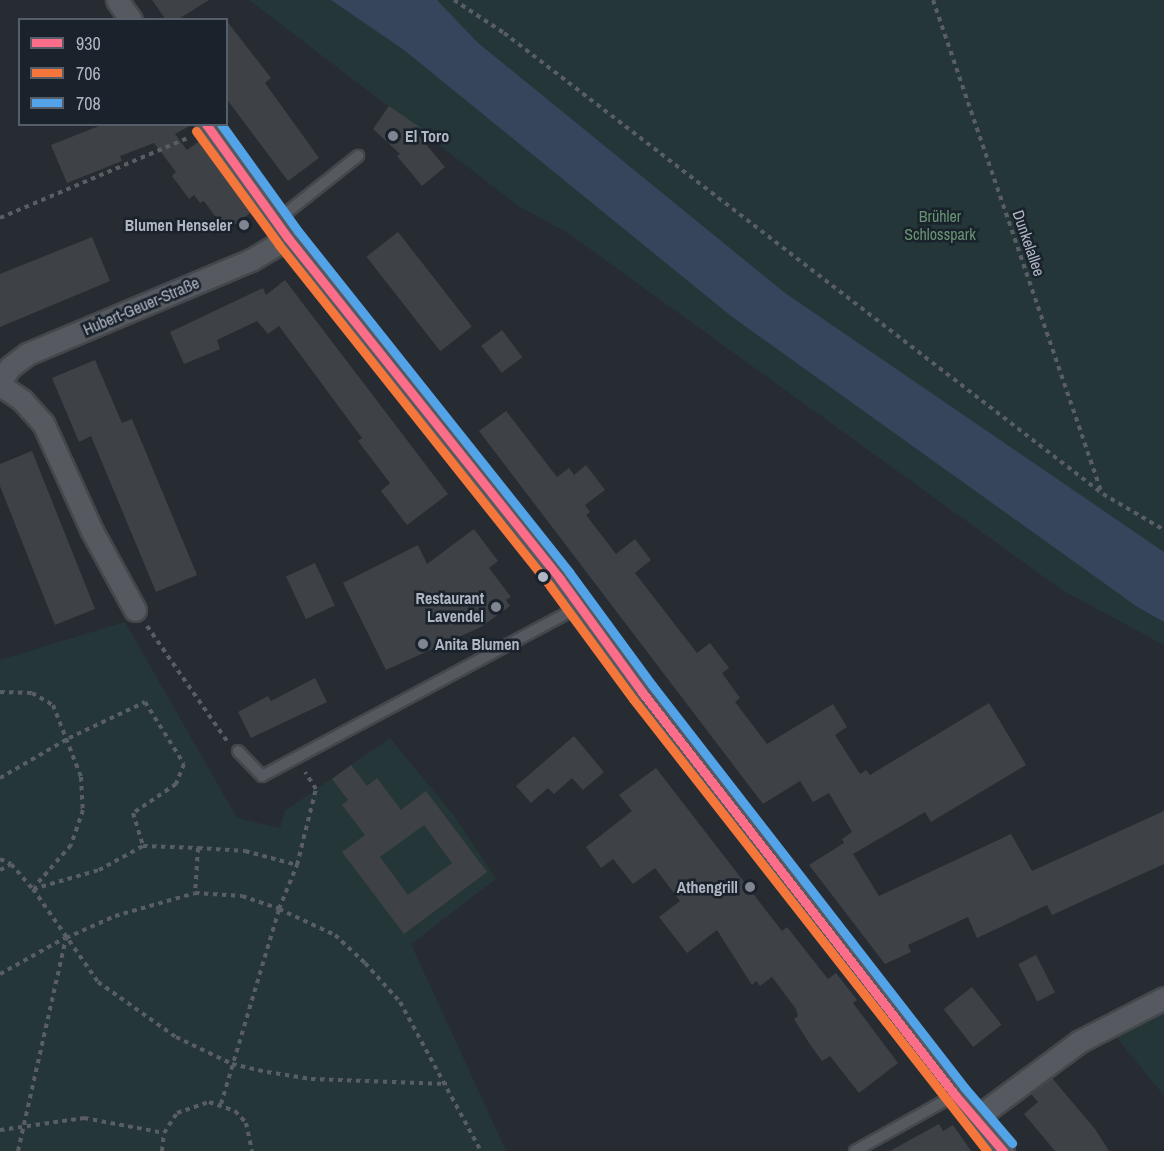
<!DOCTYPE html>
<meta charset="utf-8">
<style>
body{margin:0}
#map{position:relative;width:1164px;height:1151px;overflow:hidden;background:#272c32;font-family:"Archivo Narrow",sans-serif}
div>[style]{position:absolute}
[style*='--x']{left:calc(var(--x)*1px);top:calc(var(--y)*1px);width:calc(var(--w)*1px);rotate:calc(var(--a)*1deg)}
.green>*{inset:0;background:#243638}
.water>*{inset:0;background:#36455c}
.building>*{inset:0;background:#3e4247;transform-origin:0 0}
.path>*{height:4px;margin-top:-2px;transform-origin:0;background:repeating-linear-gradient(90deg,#595e64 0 4.5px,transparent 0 9px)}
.roads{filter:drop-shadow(2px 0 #44484d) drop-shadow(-2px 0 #44484d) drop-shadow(0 2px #44484d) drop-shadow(0 -2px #44484d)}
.lane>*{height:10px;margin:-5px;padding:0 5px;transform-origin:5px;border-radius:5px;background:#565a60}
.street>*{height:21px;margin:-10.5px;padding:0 10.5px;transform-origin:10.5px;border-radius:10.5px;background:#565a60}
.bus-1>*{height:9px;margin:-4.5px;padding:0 4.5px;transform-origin:4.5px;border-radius:4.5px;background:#fb6d88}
.bus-2>*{height:9px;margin:-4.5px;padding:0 4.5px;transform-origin:4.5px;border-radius:4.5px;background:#f5763a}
.bus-3>*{height:9px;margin:-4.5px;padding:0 4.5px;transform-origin:4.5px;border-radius:4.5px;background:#53a3e8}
.dots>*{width:16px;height:16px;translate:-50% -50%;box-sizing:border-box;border:3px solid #1a222c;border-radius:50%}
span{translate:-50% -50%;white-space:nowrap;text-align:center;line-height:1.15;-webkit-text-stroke:5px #1a222c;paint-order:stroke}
.poi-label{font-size:16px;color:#b0b7c4;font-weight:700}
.left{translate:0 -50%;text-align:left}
.right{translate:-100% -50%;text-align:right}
.park-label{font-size:16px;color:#689372}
.street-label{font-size:16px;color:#b0b7c4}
.legend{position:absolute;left:18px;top:18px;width:210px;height:108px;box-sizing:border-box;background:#1a222c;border:2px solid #565e69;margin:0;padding:8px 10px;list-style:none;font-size:18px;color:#b0b7c4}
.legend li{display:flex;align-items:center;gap:12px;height:30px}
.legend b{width:30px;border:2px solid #565e69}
</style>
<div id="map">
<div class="green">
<div style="clip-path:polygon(249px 0,1164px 0,1164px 645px,1062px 590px,568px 233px,520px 207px)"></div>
<div style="clip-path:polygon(125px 622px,237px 818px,280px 828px,285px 811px,390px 738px,455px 817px,496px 879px,411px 944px,506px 1151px,0 1151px,0 660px)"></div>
<div style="clip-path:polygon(1164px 1009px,1164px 1096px,1114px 1034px)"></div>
</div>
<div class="water">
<div style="clip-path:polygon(331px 0,437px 0,477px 42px,785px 293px,1164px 552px,1164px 622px,1136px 606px,731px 316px,404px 50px)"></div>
</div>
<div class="building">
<div style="clip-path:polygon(152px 0,209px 0,177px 20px,166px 20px)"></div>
<div style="clip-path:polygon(226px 20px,271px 78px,265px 83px,319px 158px,288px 181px,226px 98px)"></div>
<div style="clip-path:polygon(389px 106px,424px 130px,418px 135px,445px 167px,422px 186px,397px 156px,400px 154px,373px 129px)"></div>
<div style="clip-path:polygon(104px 124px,193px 124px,175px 134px,187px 150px,201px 140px,253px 211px,226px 231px,204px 201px,200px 203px,194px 195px,189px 199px,172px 176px,176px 172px,154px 143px,120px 156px,122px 161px,67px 183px,51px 145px)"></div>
<div style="left:398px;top:232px;width:120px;height:40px;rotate:52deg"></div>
<div style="clip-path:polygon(92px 237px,110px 281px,0 327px,0 274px)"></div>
<div style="clip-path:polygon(285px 280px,448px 494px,407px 525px,381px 491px,390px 483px,358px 441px,362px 438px,279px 326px,268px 334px,257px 321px,217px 340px,220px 349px,184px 364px,170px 332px,263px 288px,266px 295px)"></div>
<div style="left:502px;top:330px;width:34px;height:26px;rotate:53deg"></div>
<div style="clip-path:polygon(95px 360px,122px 423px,132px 419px,197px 575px,156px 592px,91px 436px,79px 442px,52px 378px)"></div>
<div style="clip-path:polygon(506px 411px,557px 477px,569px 468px,574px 475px,586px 465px,605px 490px,585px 505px,590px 512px,586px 515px,616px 554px,635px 539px,651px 560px,635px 573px,697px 653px,710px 643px,729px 668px,722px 673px,740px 698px,735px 702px,767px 744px,833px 704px,847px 727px,835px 735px,860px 774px,866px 770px,870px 775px,989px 703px,1026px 765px,931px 822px,925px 812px,853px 854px,879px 896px,1011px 834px,1032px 871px,1164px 811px,1164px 864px,1052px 915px,1047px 905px,977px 938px,968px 917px,908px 945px,911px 952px,885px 964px,809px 865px,844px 843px,842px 839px,852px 832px,829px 793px,813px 802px,800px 781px,763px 804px,479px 431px)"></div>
<div style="clip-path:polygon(32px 451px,95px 609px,55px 625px,0 486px,0 464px)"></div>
<div style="clip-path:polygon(474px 529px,498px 561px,489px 568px,511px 597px,506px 600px,510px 606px,481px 627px,386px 670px,343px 583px,418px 545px,427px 564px)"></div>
<div style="left:315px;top:563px;width:47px;height:32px;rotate:65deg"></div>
<div style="clip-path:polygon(315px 678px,327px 702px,251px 738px,238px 712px,268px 696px,271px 701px)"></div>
<div style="clip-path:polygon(574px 736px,604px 772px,583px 790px,572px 778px,554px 794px,548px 788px,531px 803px,516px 786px)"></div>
<div style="clip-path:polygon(evenodd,351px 765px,367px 786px,377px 778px,401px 810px,426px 791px,487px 872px,404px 934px,342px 852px,365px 835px,342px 805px,348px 800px,332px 779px,351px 765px,424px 825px,452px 863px,408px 895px,380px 857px,424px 825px)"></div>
<div style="clip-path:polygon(656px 768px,782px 931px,787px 927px,828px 979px,836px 973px,857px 1000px,853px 1003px,898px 1063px,859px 1093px,830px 1056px,822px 1061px,809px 1043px,794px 1019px,798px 1016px,796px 1009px,772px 977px,760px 986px,756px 981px,752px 985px,717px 930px,687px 953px,659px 917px,680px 901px,655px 868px,633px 884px,613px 859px,601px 868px,586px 847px,632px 811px,619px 795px)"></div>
<div style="left:1036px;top:955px;width:42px;height:20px;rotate:63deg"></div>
<div style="left:972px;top:987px;width:48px;height:36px;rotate:52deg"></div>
<div style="clip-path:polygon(1052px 1078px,1095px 1129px,1109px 1151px,1055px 1151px,1024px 1114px,1038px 1102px,1031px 1094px)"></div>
<div style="clip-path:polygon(939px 1124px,943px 1131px,953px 1125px,971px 1151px,890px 1151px)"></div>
</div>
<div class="path">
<div style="--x:454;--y:0;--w:60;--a:33.4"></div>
<div style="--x:504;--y:33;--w:756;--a:37.58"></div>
<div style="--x:1103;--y:494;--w:71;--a:30.5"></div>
<div style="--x:933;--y:0;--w:522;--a:71.11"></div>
<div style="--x:0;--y:218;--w:207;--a:-23.1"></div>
<div style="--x:147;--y:626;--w:140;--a:55.2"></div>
<div style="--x:0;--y:692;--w:32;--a:2"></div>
<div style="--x:32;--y:693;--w:24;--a:30"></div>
<div style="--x:53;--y:705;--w:77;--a:68.7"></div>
<div style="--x:81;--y:777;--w:33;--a:87"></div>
<div style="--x:83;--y:810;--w:37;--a:109"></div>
<div style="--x:71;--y:845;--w:55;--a:131.3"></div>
<div style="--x:0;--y:778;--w:80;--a:-30.1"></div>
<div style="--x:69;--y:738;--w:84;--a:-25.3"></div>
<div style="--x:145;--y:702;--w:73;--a:57.8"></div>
<div style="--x:184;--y:764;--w:22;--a:112"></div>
<div style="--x:176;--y:784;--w:52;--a:146"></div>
<div style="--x:133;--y:813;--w:34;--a:73"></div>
<div style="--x:198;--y:848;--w:47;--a:3.7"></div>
<div style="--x:245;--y:851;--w:54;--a:15.1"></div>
<div style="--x:0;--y:859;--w:12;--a:24"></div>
<div style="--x:11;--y:864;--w:33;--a:49"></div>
<div style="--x:33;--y:889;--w:113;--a:55"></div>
<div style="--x:98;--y:982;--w:95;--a:35.2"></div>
<div style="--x:176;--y:1037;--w:62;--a:25.7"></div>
<div style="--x:232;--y:1064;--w:36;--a:13"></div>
<div style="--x:267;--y:1072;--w:45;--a:9"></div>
<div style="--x:311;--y:1079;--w:136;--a:2.1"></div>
<div style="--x:0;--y:870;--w:11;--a:-27"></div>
<div style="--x:33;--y:889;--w:69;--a:-16.1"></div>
<div style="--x:99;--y:870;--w:50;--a:-28.6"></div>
<div style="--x:143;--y:846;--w:55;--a:2.1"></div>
<div style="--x:198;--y:848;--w:45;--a:93.8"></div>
<div style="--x:195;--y:893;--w:47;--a:3.7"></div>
<div style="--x:242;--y:896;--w:39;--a:19"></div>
<div style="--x:279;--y:909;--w:62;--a:24.9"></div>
<div style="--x:335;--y:935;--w:41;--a:43"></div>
<div style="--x:365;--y:963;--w:52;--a:48.1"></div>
<div style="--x:400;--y:1002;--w:170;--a:61.5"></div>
<div style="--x:0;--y:974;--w:74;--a:-29"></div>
<div style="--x:221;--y:1104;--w:203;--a:-73.4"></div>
<div style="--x:279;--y:909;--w:48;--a:-67.8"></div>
<div style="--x:297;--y:865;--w:78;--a:-76"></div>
<div style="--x:316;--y:789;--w:20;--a:-123"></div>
<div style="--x:0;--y:1130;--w:85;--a:-8.1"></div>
<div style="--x:84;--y:1118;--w:81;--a:10.6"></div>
<div style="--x:18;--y:1151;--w:218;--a:-77.3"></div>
<div style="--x:66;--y:938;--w:54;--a:-24.2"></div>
<div style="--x:115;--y:916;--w:83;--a:-16"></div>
<div style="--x:162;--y:1151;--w:18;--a:-84"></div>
<div style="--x:164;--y:1133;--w:24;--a:-57"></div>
<div style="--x:177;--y:1113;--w:34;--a:-19"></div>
<div style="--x:209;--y:1102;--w:28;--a:19"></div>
<div style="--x:235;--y:1111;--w:16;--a:47"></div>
<div style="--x:246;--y:1123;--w:29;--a:78"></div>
</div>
<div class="roads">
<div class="lane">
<div style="--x:276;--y:221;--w:105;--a:-38.4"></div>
<div style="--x:238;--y:751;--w:35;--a:46"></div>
<div style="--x:262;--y:776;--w:361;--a:-28.1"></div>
<div style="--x:855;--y:1151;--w:115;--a:-29.2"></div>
</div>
<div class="street">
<div style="--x:117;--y:0;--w:24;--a:55"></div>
<div style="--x:206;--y:124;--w:140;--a:54.3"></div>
<div style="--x:288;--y:238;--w:436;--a:51.4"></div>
<div style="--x:560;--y:579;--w:140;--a:54"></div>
<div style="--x:642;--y:692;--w:510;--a:52.16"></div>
<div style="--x:955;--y:1095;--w:74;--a:49.4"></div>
<div style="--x:0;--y:381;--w:17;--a:-54"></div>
<div style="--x:10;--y:367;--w:21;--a:-37"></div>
<div style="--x:27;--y:354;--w:243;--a:-22.8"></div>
<div style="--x:251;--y:260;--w:43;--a:-30.7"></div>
<div style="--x:0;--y:385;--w:27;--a:34"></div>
<div style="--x:22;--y:400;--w:31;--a:48"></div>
<div style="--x:43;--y:423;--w:119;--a:65.6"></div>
<div style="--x:92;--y:531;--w:90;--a:61.4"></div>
<div style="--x:976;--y:1118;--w:129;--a:-36.5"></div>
<div style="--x:1080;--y:1041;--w:94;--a:-27.1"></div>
</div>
</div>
<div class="bus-1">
<div style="--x:206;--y:124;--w:140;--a:54.3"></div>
<div style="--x:288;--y:238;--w:436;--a:51.4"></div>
<div style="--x:560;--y:579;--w:140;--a:54"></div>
<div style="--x:642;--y:692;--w:510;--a:52.16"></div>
<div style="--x:955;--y:1095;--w:74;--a:49.4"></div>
</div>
<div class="bus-2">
<div style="--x:196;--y:131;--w:141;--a:53.9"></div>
<div style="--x:279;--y:245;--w:436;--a:51.5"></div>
<div style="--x:550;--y:586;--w:140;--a:53.7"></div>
<div style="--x:633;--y:699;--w:574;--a:51.93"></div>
</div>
<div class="bus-3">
<div style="--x:221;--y:124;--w:132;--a:54.3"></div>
<div style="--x:298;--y:231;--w:436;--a:51.5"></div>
<div style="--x:569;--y:572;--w:140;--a:53.7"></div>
<div style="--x:652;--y:685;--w:509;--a:52.18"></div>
<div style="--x:964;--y:1087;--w:74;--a:49.4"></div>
</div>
<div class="dots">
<div style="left:393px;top:136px;background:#808691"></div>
<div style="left:244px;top:225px;background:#808691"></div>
<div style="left:543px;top:577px;background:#b0b7c4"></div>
<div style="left:496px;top:607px;background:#808691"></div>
<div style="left:423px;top:644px;background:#808691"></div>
<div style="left:750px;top:887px;background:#808691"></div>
</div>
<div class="poi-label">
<span class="left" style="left:405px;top:136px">El Toro</span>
<span class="right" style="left:232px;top:225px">Blumen Henseler</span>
<span class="right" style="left:484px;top:607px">Restaurant<br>Lavendel</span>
<span class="left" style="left:435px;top:644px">Anita Blumen</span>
<span class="right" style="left:738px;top:887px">Athengrill</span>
</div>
<div class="park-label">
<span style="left:940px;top:225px">Brühler<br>Schlosspark</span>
</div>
<div class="street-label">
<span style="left:1029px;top:243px;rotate:71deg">Dunkelallee</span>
<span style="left:141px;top:306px;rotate:-23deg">Hubert-Geuer-Straße</span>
</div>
<ul class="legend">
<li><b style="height:8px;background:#fb6d88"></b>930</li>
<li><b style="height:8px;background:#f5763a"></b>706</li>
<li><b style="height:8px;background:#53a3e8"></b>708</li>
</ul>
</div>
